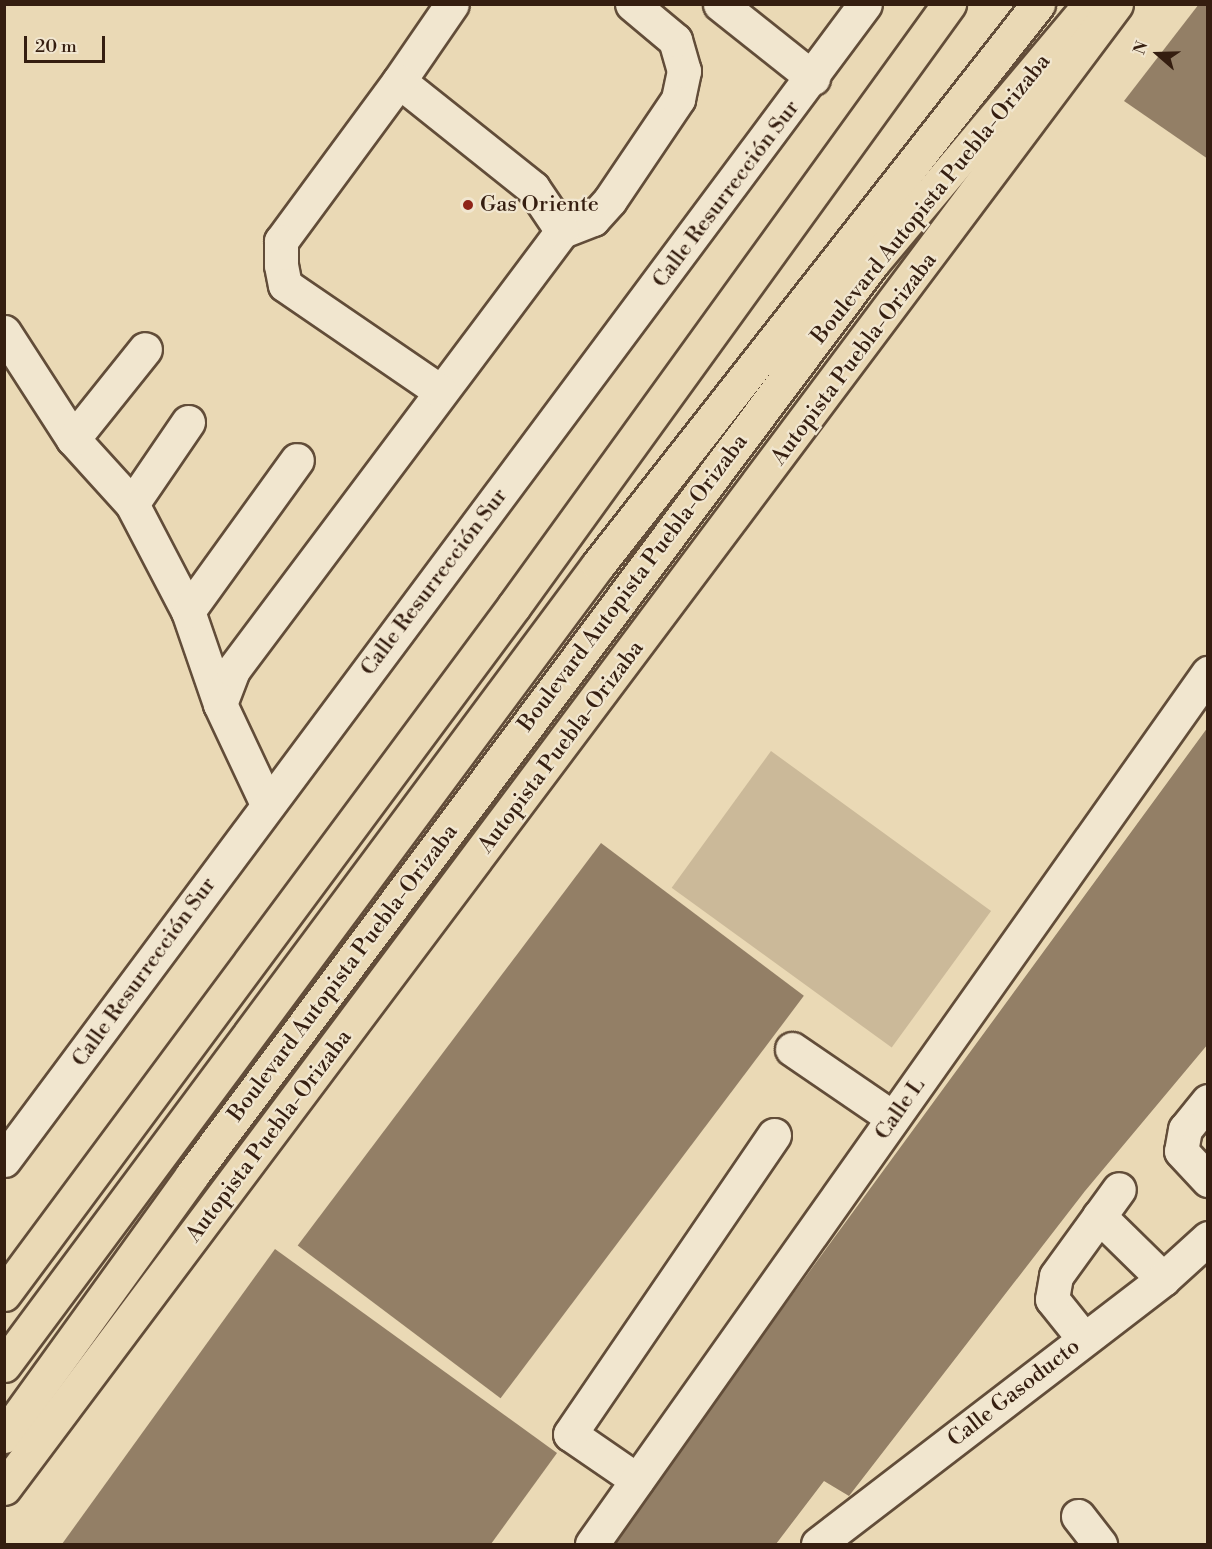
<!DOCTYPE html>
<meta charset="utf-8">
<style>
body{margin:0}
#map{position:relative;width:1212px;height:1549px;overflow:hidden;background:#ead9b5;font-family:"Libre Bodoni",serif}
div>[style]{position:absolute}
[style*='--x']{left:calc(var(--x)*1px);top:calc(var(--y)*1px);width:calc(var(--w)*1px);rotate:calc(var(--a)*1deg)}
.green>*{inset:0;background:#cbb999;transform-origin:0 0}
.building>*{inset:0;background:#937f66;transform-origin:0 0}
.roads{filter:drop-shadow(2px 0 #624d39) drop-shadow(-2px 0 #624d39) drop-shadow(0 2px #624d39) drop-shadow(0 -2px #624d39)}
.minor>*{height:33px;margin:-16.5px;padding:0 16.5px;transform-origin:16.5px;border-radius:16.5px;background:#f1e6cf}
.highway>*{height:33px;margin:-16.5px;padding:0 16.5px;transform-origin:16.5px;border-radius:16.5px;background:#ead9b5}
.dots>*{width:16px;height:16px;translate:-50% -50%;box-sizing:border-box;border:3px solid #f1e6cf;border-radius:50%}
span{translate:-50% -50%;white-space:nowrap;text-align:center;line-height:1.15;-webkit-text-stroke:4.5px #f1e6cf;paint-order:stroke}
.street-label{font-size:22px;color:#351e10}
.poi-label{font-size:22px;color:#351e10}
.left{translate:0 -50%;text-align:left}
.frame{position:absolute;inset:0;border:6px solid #351e10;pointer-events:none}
.north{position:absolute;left:1128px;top:24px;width:60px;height:60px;-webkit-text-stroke:4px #f1e6cf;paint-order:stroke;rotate:290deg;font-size:16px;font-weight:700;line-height:24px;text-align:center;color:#351e10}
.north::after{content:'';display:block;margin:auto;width:21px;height:27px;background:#351e10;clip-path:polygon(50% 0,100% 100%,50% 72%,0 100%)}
.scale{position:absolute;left:24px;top:36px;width:81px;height:27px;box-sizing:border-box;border:3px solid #351e10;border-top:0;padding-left:8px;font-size:18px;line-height:21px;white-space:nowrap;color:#351e10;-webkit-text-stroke:4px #f1e6cf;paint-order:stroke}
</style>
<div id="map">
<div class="green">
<div style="left:771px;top:751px;width:272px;height:169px;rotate:36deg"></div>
</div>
<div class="building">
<div style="clip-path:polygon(1199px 4px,1208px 4px,1208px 159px,1124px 101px)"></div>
<div style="clip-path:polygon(1208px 727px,1208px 1044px,1085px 1191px,849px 1496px,824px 1481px,776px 1544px,610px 1544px)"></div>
<div style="left:601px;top:843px;width:254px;height:504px;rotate:37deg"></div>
<div style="clip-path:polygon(275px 1249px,557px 1453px,491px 1544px,62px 1544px)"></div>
</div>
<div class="roads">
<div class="minor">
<div style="--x:720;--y:4;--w:119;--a:38.5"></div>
<div style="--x:399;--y:81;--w:93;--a:-55.5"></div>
<div style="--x:562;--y:231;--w:33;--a:-21"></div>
<div style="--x:593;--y:219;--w:25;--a:-48"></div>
<div style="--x:610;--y:200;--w:122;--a:-56"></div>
<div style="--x:678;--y:99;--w:29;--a:-78"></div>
<div style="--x:684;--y:71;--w:32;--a:-106"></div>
<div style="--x:675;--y:40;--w:56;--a:-140.1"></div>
<div style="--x:4;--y:332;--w:127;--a:57.2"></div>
<div style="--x:73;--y:439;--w:88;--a:47.8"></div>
<div style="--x:188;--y:422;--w:99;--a:124.3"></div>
<div style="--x:132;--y:504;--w:121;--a:62.4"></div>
<div style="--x:73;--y:439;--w:115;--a:-51.3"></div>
<div style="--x:220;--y:704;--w:98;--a:-109"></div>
<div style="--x:188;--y:611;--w:186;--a:-54.2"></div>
<div style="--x:267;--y:804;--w:110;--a:-115.2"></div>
<div style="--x:220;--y:704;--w:36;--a:-69"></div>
<div style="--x:233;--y:670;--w:549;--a:-53.15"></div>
<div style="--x:562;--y:231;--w:52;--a:-124"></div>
<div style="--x:533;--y:188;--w:171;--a:-141.4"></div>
<div style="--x:399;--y:81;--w:199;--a:126.4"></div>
<div style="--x:281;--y:241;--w:24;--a:90"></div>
<div style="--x:281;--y:265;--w:20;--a:79"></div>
<div style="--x:285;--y:285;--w:188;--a:34.4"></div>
<div style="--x:792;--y:1049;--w:122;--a:34.3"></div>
<div style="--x:1208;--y:1101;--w:36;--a:129"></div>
<div style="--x:1185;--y:1129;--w:22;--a:100"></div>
<div style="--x:1181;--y:1151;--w:40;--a:47"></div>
<div style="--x:4;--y:1160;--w:1441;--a:-53.32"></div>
<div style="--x:1099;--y:1216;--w:90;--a:44.5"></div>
<div style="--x:1084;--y:1339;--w:51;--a:-128.7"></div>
<div style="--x:1052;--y:1299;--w:23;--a:-80"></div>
<div style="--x:1056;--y:1276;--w:107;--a:-54.1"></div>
<div style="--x:637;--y:1480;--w:81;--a:-145.5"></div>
<div style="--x:570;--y:1434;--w:362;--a:-55.7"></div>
<div style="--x:1078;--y:1516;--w:36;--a:52"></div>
<div style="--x:592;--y:1544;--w:1067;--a:-54.73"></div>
<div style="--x:818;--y:1544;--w:435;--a:-37.5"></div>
<div style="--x:1163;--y:1279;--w:61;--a:-42.3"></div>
</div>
<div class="highway">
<div style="--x:4;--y:1294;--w:856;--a:-53.45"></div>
<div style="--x:514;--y:606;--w:743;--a:-54.15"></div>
<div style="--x:4;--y:1365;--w:996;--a:-53.41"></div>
<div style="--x:598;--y:565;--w:713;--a:-51.89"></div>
<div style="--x:4;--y:1436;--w:322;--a:-54.2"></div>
<div style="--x:192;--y:1175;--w:1139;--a:-53.28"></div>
<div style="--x:873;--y:262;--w:337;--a:-49.9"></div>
<div style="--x:4;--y:1488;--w:1854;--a:-53.15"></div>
</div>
</div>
<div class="dots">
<div style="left:468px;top:205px;background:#8f2418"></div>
</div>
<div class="street-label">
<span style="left:726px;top:194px;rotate:-53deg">Calle Resurrección Sur</span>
<span style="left:931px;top:199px;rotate:-51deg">Boulevard Autopista Puebla-Orizaba</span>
<span style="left:854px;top:359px;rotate:-53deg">Autopista Puebla-Orizaba</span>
<span style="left:434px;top:582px;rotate:-53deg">Calle Resurrección Sur</span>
<span style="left:633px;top:583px;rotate:-53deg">Boulevard Autopista Puebla-Orizaba</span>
<span style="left:561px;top:747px;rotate:-53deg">Autopista Puebla-Orizaba</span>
<span style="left:144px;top:972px;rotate:-54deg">Calle Resurrección Sur</span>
<span style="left:343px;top:973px;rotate:-53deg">Boulevard Autopista Puebla-Orizaba</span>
<span style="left:900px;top:1109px;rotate:-55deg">Calle L</span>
<span style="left:269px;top:1136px;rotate:-53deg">Autopista Puebla-Orizaba</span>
<span style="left:1014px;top:1393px;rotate:-38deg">Calle Gasoducto</span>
</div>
<div class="poi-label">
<span class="left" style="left:480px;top:205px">Gas Oriente</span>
</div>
<div class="frame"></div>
<div class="north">N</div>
<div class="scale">20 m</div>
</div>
